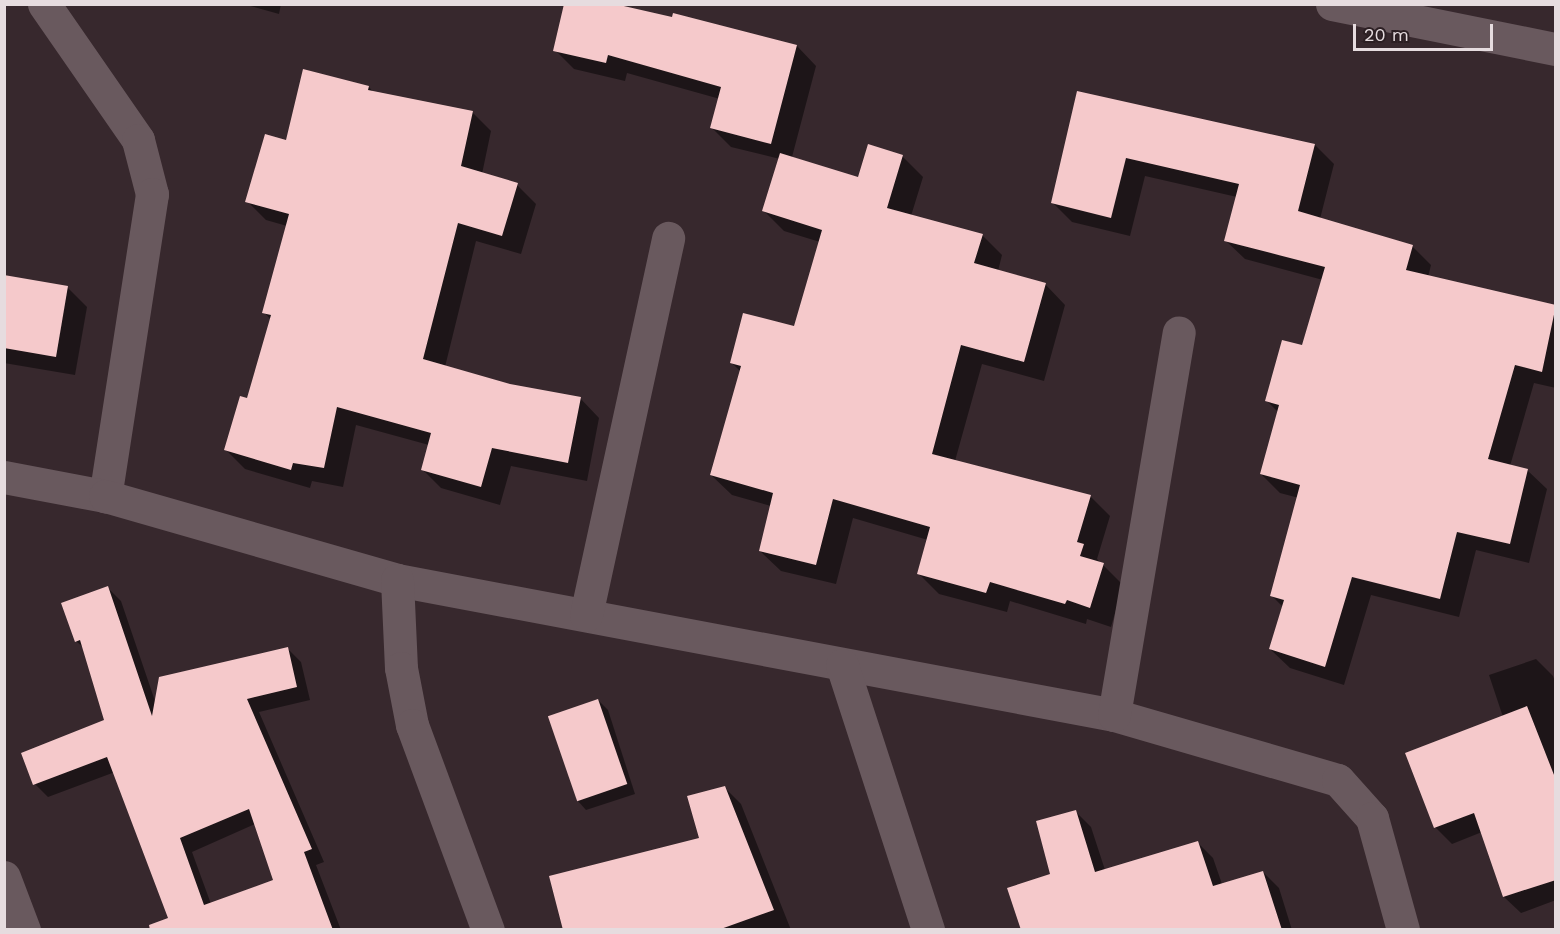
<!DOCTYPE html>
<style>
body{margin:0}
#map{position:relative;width:1560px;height:934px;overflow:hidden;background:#37282d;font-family:"Work Sans",sans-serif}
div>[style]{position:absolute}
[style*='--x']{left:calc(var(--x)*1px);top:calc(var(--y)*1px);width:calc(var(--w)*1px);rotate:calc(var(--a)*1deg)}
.shadow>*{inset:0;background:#0007}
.building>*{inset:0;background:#f5c9cb;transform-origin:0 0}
.minor>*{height:33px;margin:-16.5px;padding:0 16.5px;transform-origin:16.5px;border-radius:16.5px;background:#69595e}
span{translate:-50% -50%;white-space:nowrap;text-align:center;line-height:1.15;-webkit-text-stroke:6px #2c1f23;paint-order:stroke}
.frame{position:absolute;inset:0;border:6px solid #e6dcdf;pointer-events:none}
.scale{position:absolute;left:1353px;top:24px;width:140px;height:27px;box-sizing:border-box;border:3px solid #e6dcdf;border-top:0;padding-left:8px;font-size:18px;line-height:21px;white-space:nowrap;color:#e6dcdf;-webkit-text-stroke:4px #2c1f23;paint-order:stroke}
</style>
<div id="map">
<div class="shadow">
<div style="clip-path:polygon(243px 4px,281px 4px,279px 14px)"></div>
<div style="clip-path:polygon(797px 46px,816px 66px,792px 157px,859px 179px,869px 146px,903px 157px,923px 177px,911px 216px,982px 235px,1002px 255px,998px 271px,1045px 284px,1065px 305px,1044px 381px,982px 364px,955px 461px,1090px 496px,1110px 516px,1097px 559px,1123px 585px,1111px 627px,1087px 619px,1086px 624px,1010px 601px,1007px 612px,939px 594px,919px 574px,928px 540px,853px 518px,836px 584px,781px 571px,760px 551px,771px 506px,732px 495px,711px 475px,741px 372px,732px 363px,796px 328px,820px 242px,784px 231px,764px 211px,780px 159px,731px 147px,712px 128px,720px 99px,627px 73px,625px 81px,574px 69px,555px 50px)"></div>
<div style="clip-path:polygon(369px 87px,374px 93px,472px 112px,491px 131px,482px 174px,517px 185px,536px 204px,521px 254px,476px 241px,445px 367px,510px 385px,580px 398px,599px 418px,587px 481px,511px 466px,500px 505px,441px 488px,422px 469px,429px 445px,356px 425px,343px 487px,312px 481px,310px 488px,245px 469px,226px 450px,248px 400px,271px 320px,264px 312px,287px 226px,266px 220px,247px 201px,287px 142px)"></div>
<div style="clip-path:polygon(1078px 93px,1315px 145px,1334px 164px,1320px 219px,1412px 246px,1431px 265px,1428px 277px,1556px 306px,1556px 388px,1534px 383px,1510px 466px,1527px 470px,1547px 489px,1529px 563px,1476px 550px,1459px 617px,1371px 595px,1344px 685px,1290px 668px,1270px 649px,1283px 607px,1272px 596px,1299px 498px,1280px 493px,1261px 474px,1278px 412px,1266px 400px,1303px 347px,1323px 280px,1245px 259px,1225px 240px,1237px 197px,1145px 176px,1130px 236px,1072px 222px,1053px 203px)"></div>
<div style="clip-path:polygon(4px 277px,68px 288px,87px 307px,75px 375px,4px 363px)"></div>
<div style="clip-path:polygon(evenodd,108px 588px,121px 601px,156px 704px,288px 649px,301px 662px,310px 700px,259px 712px,324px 862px,316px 865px,341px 930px,175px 930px,115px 772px,48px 797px,35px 784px,106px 721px,85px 649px,76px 641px,108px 588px,255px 824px,275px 881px,211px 904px,192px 852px,255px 824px)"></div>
<div style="clip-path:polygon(1536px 659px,1553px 676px,1556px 684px,1556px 900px,1521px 913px,1504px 897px,1482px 832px,1452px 844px,1435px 827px,1503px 717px,1489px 675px)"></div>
<div style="clip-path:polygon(598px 700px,608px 710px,635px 794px,586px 810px,577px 800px)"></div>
<div style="clip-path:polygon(724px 787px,741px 804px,791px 930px,572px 930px,701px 839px)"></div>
<div style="clip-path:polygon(1075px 811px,1091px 827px,1105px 870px,1197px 842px,1213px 858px,1222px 884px,1263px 872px,1279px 888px,1292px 930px,1073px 930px,1052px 875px)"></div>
</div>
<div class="building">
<div style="clip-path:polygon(564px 4px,615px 4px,672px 17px,673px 13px,797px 45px,771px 144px,710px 128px,721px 87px,608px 55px,606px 63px,553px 51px)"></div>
<div style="clip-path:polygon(303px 69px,369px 86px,368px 90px,473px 111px,461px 166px,518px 183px,502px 236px,458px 223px,423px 359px,510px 384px,581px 397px,568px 463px,492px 448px,481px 487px,421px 470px,431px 433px,337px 407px,324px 468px,293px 463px,291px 470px,224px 450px,240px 396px,247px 398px,271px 315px,262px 313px,289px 214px,245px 202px,265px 134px,286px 140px)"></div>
<div style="clip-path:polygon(1077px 91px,1315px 144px,1298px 211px,1413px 245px,1406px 270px,1556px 305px,1542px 372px,1515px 365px,1488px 459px,1528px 469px,1510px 544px,1457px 532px,1440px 599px,1352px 577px,1325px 667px,1269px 649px,1284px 600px,1270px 596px,1300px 485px,1260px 474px,1279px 405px,1265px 401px,1282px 340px,1302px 345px,1325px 267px,1224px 241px,1239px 184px,1126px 158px,1111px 218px,1051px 203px)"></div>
<div style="clip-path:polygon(868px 144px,903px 155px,887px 208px,983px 234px,974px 263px,1046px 283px,1024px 362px,961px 345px,932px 454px,1091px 495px,1077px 542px,1084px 544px,1080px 556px,1104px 563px,1090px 608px,1067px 600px,1065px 604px,990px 582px,986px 593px,917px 574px,930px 527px,833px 499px,816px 565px,759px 551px,773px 493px,710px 475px,741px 366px,730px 363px,743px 313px,794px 326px,822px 230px,762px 211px,780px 153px,858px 177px)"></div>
<div style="clip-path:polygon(4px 275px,68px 286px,56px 357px,4px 348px)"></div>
<div style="clip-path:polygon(evenodd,108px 586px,152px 716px,159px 677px,288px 647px,297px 687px,247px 699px,312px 849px,304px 852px,333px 930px,150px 930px,149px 925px,168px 918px,107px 757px,33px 785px,21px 753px,104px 720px,80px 640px,75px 642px,61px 603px,108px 586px,249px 809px,273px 880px,204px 905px,180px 838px,249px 809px)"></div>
<div style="left:598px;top:699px;width:90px;height:53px;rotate:71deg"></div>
<div style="clip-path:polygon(1527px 706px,1556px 780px,1556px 880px,1503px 897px,1474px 813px,1434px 828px,1405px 753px)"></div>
<div style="clip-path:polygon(725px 786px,774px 910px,718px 930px,563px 930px,549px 876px,699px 838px,687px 796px)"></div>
<div style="clip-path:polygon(1076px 810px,1095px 872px,1198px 841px,1213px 886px,1263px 871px,1282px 930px,1021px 930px,1007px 888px,1050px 874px,1036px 821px)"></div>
</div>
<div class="minor">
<div style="--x:44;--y:4;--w:165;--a:55.3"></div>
<div style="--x:138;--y:140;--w:56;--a:75.5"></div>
<div style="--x:152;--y:194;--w:306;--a:98.8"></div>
<div style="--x:1332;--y:4;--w:228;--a:11.4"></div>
<div style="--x:4;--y:477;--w:103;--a:10.7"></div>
<div style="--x:105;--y:496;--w:304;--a:16"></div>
<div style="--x:397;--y:580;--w:730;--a:10.66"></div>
<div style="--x:1114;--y:715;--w:233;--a:16.2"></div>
<div style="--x:1338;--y:780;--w:51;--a:48.2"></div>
<div style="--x:1372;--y:818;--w:116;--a:74.5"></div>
<div style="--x:397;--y:580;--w:88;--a:87.4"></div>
<div style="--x:401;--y:668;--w:58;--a:79.1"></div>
<div style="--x:412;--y:725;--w:219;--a:69.7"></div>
<div style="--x:586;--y:615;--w:386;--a:-77.7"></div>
<div style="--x:842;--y:665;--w:279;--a:72"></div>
<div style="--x:1114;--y:715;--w:388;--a:-80.4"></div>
<div style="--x:4;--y:877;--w:57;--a:69.3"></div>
</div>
<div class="frame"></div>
<div class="scale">20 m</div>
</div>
